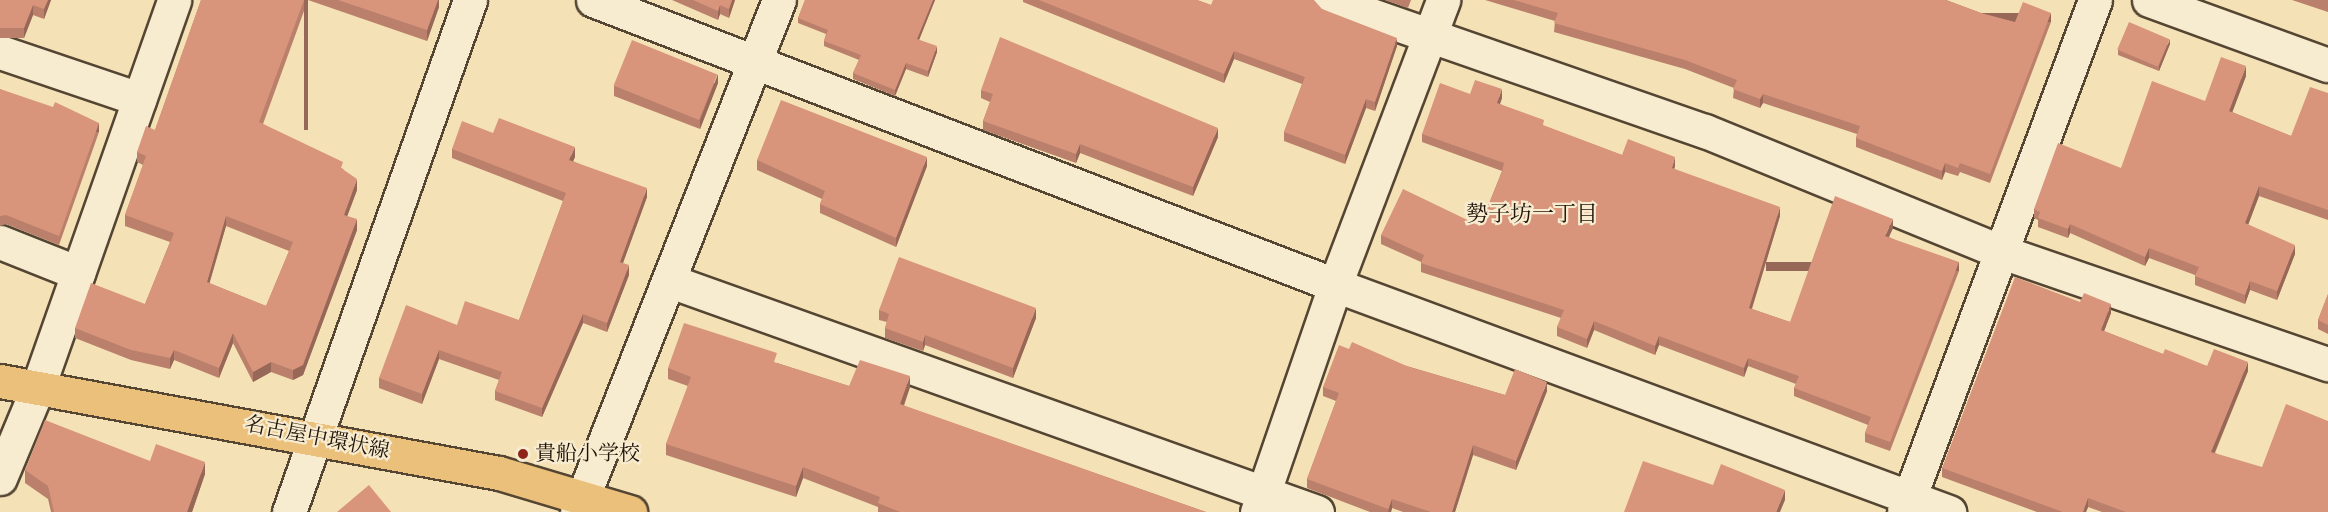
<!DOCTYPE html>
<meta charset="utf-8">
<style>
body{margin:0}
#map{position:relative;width:2328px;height:512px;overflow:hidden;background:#f5e1b6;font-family:Cardo,"Noto Serif JP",serif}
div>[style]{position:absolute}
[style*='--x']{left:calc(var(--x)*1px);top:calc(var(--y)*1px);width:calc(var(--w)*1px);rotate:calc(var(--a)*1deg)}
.roads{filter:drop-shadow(2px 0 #554633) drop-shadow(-2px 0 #554633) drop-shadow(0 2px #554633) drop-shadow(0 -2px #554633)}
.minor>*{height:33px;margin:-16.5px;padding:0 16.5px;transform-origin:16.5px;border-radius:16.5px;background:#f8ecd0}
.tertiary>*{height:33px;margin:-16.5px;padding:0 16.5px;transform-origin:16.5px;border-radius:16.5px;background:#f8ecd0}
.primary>*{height:33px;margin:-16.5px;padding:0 16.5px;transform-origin:16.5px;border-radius:16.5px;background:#eac07b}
.wall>*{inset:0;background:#ba806b}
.shaded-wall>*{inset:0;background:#976857;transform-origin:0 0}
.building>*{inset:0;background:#d8957c;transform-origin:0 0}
.dots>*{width:16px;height:16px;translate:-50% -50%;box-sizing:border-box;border:3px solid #f8ecd0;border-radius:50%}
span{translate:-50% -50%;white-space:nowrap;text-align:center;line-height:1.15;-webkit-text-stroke:4.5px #f8ecd0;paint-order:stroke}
.street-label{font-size:21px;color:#201307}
.poi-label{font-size:21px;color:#201307}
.left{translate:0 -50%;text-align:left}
.neighbourhood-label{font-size:22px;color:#201307}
</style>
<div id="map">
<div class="roads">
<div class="minor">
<div style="--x:593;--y:0;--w:795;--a:21.01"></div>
<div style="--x:1335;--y:285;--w:655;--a:20.29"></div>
<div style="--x:1328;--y:0;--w:399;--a:19.2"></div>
<div style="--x:1705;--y:131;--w:318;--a:22.2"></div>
<div style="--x:1999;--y:251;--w:348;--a:19"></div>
<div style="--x:2149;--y:0;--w:190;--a:20"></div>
<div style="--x:0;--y:52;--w:147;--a:18.7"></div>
<div style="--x:0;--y:242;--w:84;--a:21.7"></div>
<div style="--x:670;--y:281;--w:687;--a:19.65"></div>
<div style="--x:0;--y:478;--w:99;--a:-67.3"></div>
<div style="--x:38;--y:387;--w:410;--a:-70.6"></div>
<div style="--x:577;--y:512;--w:550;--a:-68.47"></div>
<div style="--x:1257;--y:512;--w:240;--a:-71"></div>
<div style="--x:1335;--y:285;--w:305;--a:-69.2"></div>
<div style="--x:1904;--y:512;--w:546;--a:-69.54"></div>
</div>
<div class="tertiary">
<div style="--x:289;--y:512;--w:543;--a:-70.53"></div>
</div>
<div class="primary">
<div style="--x:0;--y:381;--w:507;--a:10.45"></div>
<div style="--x:499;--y:473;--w:137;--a:16.6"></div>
</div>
</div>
<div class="wall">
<div style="clip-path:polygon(0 0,51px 0,44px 19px,33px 15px,24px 38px,0 38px)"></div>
<div style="clip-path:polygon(evenodd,201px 0,308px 0,263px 124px,343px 169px,357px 190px,347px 216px,357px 230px,303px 375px,293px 380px,271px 372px,253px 382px,233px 343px,219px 378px,174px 360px,170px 369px,131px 360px,75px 338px,75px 328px,145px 304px,170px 242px,125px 226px,125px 215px,143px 165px,137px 162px,137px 152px,155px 130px,201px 0,226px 226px,289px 251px,266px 306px,209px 283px,226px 226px)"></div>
<div style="clip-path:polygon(308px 0,439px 0,439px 7px,427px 41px)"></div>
<div style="clip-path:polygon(672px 0,735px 0,729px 18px,720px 14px,718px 20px)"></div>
<div style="clip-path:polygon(805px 0,935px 0,919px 40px,937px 52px,928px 77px,906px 69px,895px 96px,853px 79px,853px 73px,859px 60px,824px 46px,824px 41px,826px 34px,798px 23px,798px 18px)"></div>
<div style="clip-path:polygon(1023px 0,1197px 0,1211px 5px,1322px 9px,1397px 46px,1375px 111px,1366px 108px,1345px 164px,1284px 141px,1284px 132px,1302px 84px,1234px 59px,1224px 83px,1023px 2px)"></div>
<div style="clip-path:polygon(1385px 0,1411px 0,1408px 8px)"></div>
<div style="clip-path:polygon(1485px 0,1946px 0,1981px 13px,2015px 22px,2051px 22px,1990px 183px,1960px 172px,1958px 176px,1945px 172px,1942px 180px,1856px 147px,1856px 138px,1857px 134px,1763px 103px,1760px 108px,1733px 98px,1734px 88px,1685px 69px,1554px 32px,1555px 21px)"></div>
<div style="clip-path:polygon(2292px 0,2328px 0,2328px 12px)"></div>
<div style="clip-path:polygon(2170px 44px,2159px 71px,2118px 55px,2118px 50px)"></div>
<div style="clip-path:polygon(2246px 76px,2232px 112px,2291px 136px,2328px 93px,2328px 220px,2259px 196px,2248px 225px,2295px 254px,2277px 300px,2250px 290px,2245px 304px,2195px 285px,2195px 275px,2149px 258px,2145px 266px,2070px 233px,2068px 238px,2038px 227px,2038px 220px,2034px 218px,2034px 209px,2121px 168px,2205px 101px)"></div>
<div style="clip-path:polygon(718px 83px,700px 129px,614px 96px,614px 86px)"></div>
<div style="clip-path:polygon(0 89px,99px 132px,59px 245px,6px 224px,0 226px)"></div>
<div style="clip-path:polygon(981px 90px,1218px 137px,1193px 196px,1080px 153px,1076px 163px,983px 130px,983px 121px,990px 102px,981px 98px)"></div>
<div style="clip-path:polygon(1470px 94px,1502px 98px,1500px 104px,1544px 126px,1622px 155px,1675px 166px,1674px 169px,1780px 216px,1752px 309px,1790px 322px,1893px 228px,1889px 237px,1959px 271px,1890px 451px,1865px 442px,1865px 433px,1868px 425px,1794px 396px,1794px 388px,1796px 384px,1748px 366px,1744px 377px,1659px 345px,1655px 355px,1594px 330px,1587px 348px,1557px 336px,1557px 327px,1561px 318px,1421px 272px,1421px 262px,1381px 244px,1381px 235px,1480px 226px,1502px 171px,1422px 142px,1422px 134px)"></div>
<div style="clip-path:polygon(493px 133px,575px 157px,573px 161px,647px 197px,623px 263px,629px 275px,607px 332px,583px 323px,542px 417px,495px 400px,495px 391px,499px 380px,439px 359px,422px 404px,379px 388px,379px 378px,457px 325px,519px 320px,563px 201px,452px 158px,452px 149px)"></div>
<div style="clip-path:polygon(757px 160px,927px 166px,896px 247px,820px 213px,820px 204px,822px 199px,757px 170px)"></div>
<div style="clip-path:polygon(2328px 294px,2328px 334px,2318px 329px,2318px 320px)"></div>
<div style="clip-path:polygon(2080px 302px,2111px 313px,2104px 331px,2163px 354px,2207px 366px,2248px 371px,2215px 453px,2328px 512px,2102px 512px,2088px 507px,2086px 512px,2037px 512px,1942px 477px,1942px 468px)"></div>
<div style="clip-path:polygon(879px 310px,1036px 318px,1013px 378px,925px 345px,923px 351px,885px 338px,885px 328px,887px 322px,879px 320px)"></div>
<div style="clip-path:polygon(1349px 349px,1505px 395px,1547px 391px,1516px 470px,1473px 455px,1455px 512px,1403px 512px,1392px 508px,1391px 512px,1370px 512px,1307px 488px,1307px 479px,1336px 401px,1323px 396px,1323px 387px)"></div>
<div style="clip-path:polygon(777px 363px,849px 386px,910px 387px,904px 406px,1206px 512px,878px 512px,878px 507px,803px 478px,796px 497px,666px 455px,666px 444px,688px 386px,668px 379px,668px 368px)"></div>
<div style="clip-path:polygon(25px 470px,205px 474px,192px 512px,51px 512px,48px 499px,25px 483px)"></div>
</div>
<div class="shaded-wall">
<div style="clip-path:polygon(48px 0,51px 0,44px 19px,44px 9px)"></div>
<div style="left:304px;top:0;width:4px;height:130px"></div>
<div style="clip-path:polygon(438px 0,439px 0,439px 7px,427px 41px,427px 30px)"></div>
<div style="clip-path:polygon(732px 0,735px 0,729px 18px,729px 9px)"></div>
<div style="clip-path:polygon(933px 0,935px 0,917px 45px,917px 39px)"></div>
<div style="clip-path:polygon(33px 5px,33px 15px,24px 38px,24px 28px)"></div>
<div style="clip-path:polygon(720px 5px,720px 14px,718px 20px,718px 11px)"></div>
<div style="left:2051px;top:13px;width:9px;height:172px;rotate:90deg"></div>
<div style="clip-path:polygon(1397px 38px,1397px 46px,1375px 111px,1375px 102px)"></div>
<div style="clip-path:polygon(2170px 39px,2170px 44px,2159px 71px,2159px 66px)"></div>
<div style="clip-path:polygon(937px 46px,937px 52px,928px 77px,928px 71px)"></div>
<div style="clip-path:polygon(1234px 51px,1234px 59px,1224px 83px,1224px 74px)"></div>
<div style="clip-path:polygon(906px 63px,906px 69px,895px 96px,895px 90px)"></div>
<div style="clip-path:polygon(2246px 66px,2246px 76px,2229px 121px,2229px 111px)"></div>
<div style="clip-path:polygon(718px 74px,718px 83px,700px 129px,700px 120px)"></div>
<div style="clip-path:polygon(1502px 89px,1502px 98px,1497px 112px,1497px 103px)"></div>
<div style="clip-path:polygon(1763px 94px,1763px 103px,1760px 108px,1760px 99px)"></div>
<div style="clip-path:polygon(1366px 99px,1366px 108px,1345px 164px,1345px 155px)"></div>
<div style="left:99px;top:123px;width:9px;height:120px;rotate:90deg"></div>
<div style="clip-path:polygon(1218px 128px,1218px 137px,1193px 196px,1193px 187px)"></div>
<div style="clip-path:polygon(1080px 144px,1080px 153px,1076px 163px,1076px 154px)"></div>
<div style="clip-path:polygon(575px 147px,575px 157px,569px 170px,569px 160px)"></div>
<div style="clip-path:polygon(927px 157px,927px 166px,896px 247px,896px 238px)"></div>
<div style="clip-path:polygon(1675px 157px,1675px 166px,1672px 177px,1672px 168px)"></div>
<div style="clip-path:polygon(1945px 163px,1945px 172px,1942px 180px,1942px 171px)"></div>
<div style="clip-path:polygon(357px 179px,357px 190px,344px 225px,344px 215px)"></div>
<div style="clip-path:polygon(2259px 186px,2259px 196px,2245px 233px,2245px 223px)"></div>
<div style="clip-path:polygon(647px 188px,647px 197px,620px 271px,620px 262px)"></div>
<div style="clip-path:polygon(1780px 207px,1780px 216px,1749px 317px,1749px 308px)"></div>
<div style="clip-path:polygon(226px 216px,226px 226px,207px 292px,207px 282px)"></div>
<div style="clip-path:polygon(357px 219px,357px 230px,303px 375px,293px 380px,293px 370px)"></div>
<div style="clip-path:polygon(1893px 219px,1893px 228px,1885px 245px,1885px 236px)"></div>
<div style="clip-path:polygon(2070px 224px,2070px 233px,2068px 238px,2068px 229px)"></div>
<div style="clip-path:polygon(2295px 245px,2295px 254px,2277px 300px,2277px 291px)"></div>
<div style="clip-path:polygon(2149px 248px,2149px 258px,2145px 266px,2145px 257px)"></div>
<div style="left:1959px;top:262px;width:9px;height:193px;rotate:90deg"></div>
<div style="clip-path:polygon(629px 265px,629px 275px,607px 332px,607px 323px)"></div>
<div style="clip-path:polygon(2250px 281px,2250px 290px,2245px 304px,2245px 295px)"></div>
<div style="clip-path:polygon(2111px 304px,2111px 313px,2101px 339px,2101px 330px)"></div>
<div style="clip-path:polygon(1036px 308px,1036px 318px,1013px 378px,1013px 368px)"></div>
<div style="clip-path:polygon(583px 314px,583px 323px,542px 417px,542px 408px)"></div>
<div style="clip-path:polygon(1594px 321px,1594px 330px,1587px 348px,1587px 339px)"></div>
<div style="clip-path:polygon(233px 333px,233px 343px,219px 378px,219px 368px)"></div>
<div style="clip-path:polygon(925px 335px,925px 345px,923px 351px,923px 342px)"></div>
<div style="clip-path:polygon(1659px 336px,1659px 345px,1655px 355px,1655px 346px)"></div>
<div style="clip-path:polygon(174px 350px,174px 360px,170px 369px,170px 358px)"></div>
<div style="clip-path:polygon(439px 350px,439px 359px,422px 404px,422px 394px)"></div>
<div style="clip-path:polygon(1748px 358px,1748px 366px,1744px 377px,1744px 368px)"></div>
<div style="clip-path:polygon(271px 362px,271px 372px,253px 382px,253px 372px)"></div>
<div style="clip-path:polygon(2248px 362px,2248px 371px,2211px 461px,2211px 452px)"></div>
<div style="clip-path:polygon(910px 376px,910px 387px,900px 415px,900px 404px)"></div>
<div style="clip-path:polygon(1547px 382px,1547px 391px,1516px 470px,1516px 461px)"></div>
<div style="clip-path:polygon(1473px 445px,1473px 455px,1455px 512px,1452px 512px)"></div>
<div style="clip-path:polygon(205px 462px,205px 474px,192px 512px,187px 512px)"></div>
<div style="clip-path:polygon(803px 467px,803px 478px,796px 497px,796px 486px)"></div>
<div style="clip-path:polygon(1785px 490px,1785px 500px,1780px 512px,1776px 512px)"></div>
<div style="clip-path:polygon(2088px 498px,2088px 507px,2086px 512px,2083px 512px)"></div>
<div style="clip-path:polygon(1392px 499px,1392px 508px,1391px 512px,1388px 512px)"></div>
</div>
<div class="building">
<div style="clip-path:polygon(0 0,48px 0,44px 9px,33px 5px,24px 28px,0 28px)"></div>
<div style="clip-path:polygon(evenodd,201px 0,304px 0,259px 122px,343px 162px,341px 168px,357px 179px,344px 215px,357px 219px,303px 365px,293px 370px,271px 362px,253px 372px,233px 333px,219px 368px,174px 350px,170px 358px,131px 350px,75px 328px,91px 283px,145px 304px,174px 233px,125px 215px,146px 156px,137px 152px,146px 126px,155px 130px,201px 0,226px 216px,293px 242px,266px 306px,207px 282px,226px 216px)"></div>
<div style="clip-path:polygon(338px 0,438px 0,427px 30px)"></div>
<div style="clip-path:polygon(693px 0,732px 0,729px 9px,720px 5px,718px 11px)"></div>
<div style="clip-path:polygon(805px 0,933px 0,917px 39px,937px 46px,928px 71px,906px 63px,895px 90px,853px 73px,861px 55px,824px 41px,828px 30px,798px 18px)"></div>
<div style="clip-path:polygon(1039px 0,1197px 0,1211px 5px,1213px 0,1314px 0,1322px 9px,1397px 38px,1375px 102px,1366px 99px,1345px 155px,1284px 132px,1305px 77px,1234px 51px,1224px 74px)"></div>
<div style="clip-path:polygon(1514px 0,1946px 0,1981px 13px,2015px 22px,2023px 2px,2051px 13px,1990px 174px,1960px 163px,1958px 168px,1945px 163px,1942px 171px,1856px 138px,1860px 126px,1763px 94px,1760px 99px,1733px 89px,1737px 80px,1685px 60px,1554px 23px,1558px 13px)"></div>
<div style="left:2129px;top:22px;width:44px;height:30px;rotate:23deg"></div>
<div style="clip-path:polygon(1000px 37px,1218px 128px,1193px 187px,1080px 144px,1076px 154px,983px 121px,993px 94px,981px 90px)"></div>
<div style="left:632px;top:40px;width:92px;height:49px;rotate:22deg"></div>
<div style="clip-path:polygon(2221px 57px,2246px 66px,2229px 111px,2291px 136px,2310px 87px,2328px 93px,2328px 210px,2259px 186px,2245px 223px,2295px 245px,2277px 291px,2250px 281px,2245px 295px,2195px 276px,2199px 267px,2149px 248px,2145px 257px,2070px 224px,2068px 229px,2038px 218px,2040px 212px,2034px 209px,2058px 143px,2121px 168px,2152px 81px,2205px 101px)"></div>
<div style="clip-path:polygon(1475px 80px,1502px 89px,1497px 103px,1544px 120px,1543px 125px,1622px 155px,1628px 139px,1675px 157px,1672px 168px,1780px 207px,1749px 308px,1790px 322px,1835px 196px,1893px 219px,1885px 236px,1959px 262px,1890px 442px,1865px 433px,1871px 417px,1794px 388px,1799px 376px,1748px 358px,1744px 368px,1659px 336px,1655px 346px,1594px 321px,1587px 339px,1557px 327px,1564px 310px,1421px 263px,1424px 255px,1381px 235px,1403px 189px,1480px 226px,1502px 172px,1504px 163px,1422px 134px,1440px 83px,1470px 94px)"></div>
<div style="clip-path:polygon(0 89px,53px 107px,55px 102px,99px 123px,59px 236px,6px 215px,0 216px)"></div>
<div style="clip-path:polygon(781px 100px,927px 157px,896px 238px,820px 204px,825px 191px,757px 160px)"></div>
<div style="clip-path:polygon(499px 118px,575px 147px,569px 160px,647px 188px,620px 262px,629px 265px,607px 323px,583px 314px,542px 408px,495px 391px,502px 372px,439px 350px,422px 394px,379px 378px,406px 305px,457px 325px,465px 301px,519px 320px,566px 193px,452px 149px,462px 121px,493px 133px)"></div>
<div style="clip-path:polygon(899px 257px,1036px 308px,1013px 368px,925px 335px,923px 342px,885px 328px,889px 314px,879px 310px)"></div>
<div style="clip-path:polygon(2015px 277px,2080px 302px,2084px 293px,2111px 304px,2101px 330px,2163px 354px,2165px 349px,2207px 366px,2214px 349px,2248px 362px,2211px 452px,2262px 467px,2286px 404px,2328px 421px,2328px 512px,2126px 512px,2088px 498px,2083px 512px,2063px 512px,1942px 468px)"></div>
<div style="clip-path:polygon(2328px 294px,2328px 325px,2318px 320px)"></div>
<div style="clip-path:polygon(684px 323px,777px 353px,774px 362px,849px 386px,860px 360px,910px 376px,900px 404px,1206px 512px,900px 512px,878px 503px,880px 497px,803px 467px,796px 486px,666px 444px,691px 377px,668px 368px)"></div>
<div style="clip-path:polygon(1352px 342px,1409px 367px,1505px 395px,1515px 369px,1547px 382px,1516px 461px,1473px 445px,1452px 512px,1431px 512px,1392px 499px,1388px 509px,1307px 479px,1339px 393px,1323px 387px,1339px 345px,1349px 349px)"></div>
<div style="clip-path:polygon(45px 420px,150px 461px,156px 444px,205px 462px,187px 512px,54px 512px,48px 486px,25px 470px)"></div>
<div style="clip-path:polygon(1643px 461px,1713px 485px,1721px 464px,1785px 490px,1776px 512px,1624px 512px)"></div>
<div style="clip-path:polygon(369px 485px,391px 512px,337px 512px)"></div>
</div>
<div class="dots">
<div style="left:523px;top:454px;background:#8f2418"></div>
</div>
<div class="street-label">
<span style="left:317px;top:438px;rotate:11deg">名古屋中環状線</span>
</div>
<div class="poi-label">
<span class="left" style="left:535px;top:454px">貴船小学校</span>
</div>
<div class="neighbourhood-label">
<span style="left:1532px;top:215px">勢子坊一丁目</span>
</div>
</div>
